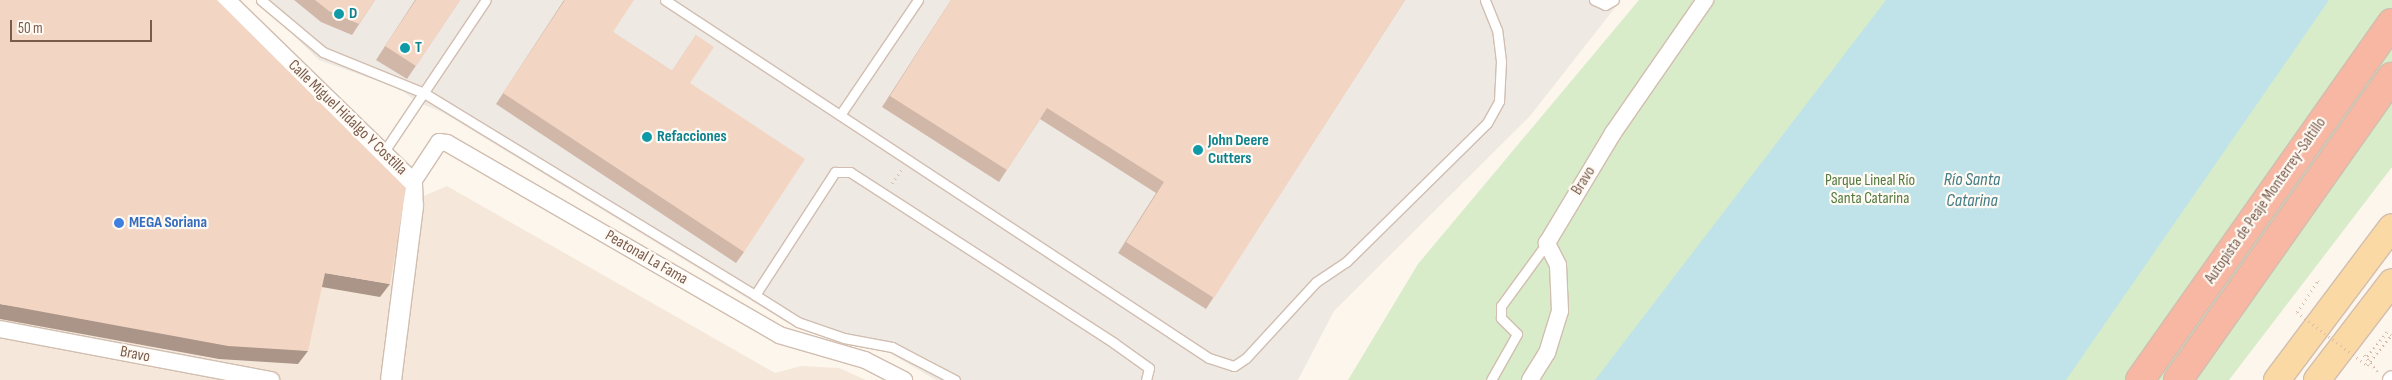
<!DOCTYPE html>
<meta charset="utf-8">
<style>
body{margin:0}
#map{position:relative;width:2392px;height:380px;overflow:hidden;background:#fdf6ec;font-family:"Sofia Sans Condensed",sans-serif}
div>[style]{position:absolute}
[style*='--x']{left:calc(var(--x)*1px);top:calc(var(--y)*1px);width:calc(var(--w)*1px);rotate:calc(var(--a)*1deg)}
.residential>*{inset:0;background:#f5e8da}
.industrial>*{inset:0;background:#efe9e4}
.green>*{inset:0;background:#d8ecc9}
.water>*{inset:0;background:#bfe3e8}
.path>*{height:3px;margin-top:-1.5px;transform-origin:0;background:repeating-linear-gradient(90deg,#d9b8a5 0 1px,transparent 0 5px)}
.roads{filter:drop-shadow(1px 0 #d1beb0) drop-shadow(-1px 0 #d1beb0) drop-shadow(0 1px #d1beb0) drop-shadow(0 -1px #d1beb0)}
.service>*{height:9px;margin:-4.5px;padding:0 4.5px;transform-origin:4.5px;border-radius:4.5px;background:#fff}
.minor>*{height:16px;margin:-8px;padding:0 8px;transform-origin:8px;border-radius:8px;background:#fff}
.tertiary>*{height:20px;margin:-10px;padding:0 10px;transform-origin:10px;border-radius:10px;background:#fff}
.primary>*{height:26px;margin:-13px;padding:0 13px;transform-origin:13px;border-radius:13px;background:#fbd9a5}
.motorway>*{height:28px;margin:-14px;padding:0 14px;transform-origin:14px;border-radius:14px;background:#f7b7a3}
.path-bridge>*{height:3px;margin-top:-1.5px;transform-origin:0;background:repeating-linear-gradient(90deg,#d9b8a5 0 1px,transparent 0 5px)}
.wall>*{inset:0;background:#d1b7a8}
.shaded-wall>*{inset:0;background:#aa9588}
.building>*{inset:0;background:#f3d5c3}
.dots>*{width:14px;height:14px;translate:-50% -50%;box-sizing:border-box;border:2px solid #fffaf3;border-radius:50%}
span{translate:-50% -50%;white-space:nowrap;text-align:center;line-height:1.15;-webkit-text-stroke:4.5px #fffaf3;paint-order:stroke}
.culture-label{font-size:16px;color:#0d838f;font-weight:700}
.left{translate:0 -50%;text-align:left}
.street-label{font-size:16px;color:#7a5c4d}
.park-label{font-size:16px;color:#537a41}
.shop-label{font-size:16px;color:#366cbe;font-weight:700}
.water-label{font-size:18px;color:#437c86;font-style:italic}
.scale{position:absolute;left:10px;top:20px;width:142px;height:22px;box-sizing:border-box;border:2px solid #7a5c4d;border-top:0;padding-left:6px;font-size:15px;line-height:18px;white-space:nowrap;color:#7a5c4d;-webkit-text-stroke:4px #fffaf3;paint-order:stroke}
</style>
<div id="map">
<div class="residential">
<div style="clip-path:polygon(0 0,377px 216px,447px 186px,775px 373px,801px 366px,839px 368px,866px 380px,0 380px)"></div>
</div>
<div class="industrial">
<div style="clip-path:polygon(257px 0,1621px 0,1530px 116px,1334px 311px,1298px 380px,936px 380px,888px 352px,786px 322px,442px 112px,417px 102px,400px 89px,319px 60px)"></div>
</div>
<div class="green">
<div style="clip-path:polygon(1639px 0,2392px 0,2392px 167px,2229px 380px,1348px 380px,1418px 264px)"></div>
</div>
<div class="water">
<div style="clip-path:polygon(1886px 0,2329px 0,2066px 380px,1595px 380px)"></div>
</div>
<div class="path">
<div style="--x:892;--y:183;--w:16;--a:-55"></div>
<div style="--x:2297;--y:312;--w:37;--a:-56"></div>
<div style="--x:2318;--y:281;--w:5;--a:37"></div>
<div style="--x:2364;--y:355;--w:21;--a:51"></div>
</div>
<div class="roads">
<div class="service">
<div style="--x:261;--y:0;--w:81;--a:40"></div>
<div style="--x:323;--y:52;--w:109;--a:22.1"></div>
<div style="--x:424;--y:93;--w:388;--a:31.4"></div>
<div style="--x:665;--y:0;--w:651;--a:33.35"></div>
<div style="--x:1209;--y:358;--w:26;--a:18"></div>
<div style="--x:1234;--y:366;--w:14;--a:-34"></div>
<div style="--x:1246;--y:358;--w:103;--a:-47.4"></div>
<div style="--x:1316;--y:282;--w:36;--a:-34"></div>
<div style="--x:1346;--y:262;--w:198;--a:-44.6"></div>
<div style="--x:1487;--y:123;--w:25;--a:-61"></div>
<div style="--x:1499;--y:101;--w:40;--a:-87.1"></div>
<div style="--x:1501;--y:61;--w:31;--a:-97"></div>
<div style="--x:1497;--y:30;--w:32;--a:-112"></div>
<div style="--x:1594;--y:0;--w:12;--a:24"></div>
<div style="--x:1605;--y:5;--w:10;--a:-29"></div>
<div style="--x:840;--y:115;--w:139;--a:-55.9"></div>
<div style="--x:383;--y:153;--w:184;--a:-56.1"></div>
<div style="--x:955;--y:380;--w:71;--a:-152.4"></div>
<div style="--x:892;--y:347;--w:49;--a:-169.4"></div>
<div style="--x:844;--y:338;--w:49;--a:-160.8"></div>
<div style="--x:798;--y:322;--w:51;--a:-147.9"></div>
<div style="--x:755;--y:295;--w:147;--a:-57"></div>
<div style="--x:835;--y:172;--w:15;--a:0"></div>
<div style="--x:850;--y:172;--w:315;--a:32.9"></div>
<div style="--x:1114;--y:343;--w:43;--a:35.5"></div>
<div style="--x:1149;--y:368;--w:12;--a:104"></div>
<div style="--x:1491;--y:380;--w:53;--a:-60.5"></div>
<div style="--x:1517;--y:334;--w:23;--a:-135"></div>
<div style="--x:1501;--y:318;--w:12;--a:-90"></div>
<div style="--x:1501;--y:306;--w:78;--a:-53.9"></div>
</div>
<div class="minor">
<div style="--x:412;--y:183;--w:49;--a:-56.6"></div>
<div style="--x:439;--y:142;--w:8;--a:7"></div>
<div style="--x:447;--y:143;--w:384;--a:30"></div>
<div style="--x:779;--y:335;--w:90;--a:16.2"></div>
<div style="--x:865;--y:360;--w:44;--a:27.1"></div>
<div style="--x:0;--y:329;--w:276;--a:10.7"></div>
<div style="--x:1530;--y:380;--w:32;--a:-58"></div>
<div style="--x:1547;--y:353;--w:44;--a:-72.8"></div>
<div style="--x:1560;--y:311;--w:46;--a:-92.5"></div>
<div style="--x:1558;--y:265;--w:25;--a:-117"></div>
<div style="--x:1547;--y:243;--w:128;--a:-59"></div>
<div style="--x:1613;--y:133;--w:162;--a:-55.3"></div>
<div style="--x:2391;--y:380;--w:1;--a:-45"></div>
</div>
<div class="tertiary">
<div style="--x:224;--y:0;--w:262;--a:44.2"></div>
<div style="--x:412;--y:183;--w:23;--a:88"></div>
<div style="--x:413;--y:206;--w:175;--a:97.2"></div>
</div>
<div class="primary">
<div style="--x:2277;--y:380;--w:191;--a:-53.1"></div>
<div style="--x:2317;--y:380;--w:123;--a:-52.6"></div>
</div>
<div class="motorway">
<div style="--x:2140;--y:380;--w:437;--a:-54.8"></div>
<div style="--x:2178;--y:380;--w:371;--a:-54.8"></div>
</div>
</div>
<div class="path-bridge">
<div style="--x:2297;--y:312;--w:88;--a:37.1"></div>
<div style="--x:2367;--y:365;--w:38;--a:-51"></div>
<div style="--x:2391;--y:335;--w:5;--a:-143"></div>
<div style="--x:2387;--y:332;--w:32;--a:129"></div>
</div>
<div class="wall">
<div style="clip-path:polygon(294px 0,375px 0,352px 35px,321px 22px)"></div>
<div style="clip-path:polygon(415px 0,460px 0,407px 79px,376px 60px)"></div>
<div style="clip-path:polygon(564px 0,672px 71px,696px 35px,690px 83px,744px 252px,736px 263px,496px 104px)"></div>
<div style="clip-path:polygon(951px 0,1405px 0,1206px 309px,1118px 253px,1156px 193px,1040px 119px,999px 182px,882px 107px)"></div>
</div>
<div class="shaded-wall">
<div style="clip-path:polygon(325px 273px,390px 284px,380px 297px,316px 286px)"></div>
<div style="clip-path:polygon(0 304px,308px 351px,298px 364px,219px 359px,0 319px)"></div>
</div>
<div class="building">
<div style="clip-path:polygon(0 0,217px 0,406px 188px,390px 284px,325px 273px,308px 351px,228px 346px,0 304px)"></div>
<div style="clip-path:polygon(315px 0,375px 0,359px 24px,329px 11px)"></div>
<div style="clip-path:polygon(416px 0,460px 0,416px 66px,385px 46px)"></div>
<div style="clip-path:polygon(565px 0,634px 0,613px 32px,672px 71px,696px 35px,714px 47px,690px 83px,805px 159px,744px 252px,503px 93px)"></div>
<div style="clip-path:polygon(951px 0,1405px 0,1214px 298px,1126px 242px,1164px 182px,1047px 108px,1007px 170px,890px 96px)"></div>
</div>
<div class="dots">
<div style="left:339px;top:14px;background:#0f9aa8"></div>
<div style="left:405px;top:48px;background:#0f9aa8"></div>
<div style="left:647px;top:137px;background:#0f9aa8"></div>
<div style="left:1198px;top:150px;background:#0f9aa8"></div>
<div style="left:119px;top:223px;background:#3f7fe0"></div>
</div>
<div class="culture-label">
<span class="left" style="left:349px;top:14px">D</span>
<span class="left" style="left:415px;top:48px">T</span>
<span class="left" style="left:657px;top:137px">Refacciones</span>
<span class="left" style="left:1208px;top:150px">John Deere<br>Cutters</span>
</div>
<div class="street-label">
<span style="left:347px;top:118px;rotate:44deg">Calle Miguel Hidalgo Y Costilla</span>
<span style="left:1584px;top:181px;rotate:-58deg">Bravo</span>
<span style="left:2266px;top:201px;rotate:-55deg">Autopista de Peaje Monterrey-Saltillo</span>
<span style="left:646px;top:258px;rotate:30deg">Peatonal La Fama</span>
<span style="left:135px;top:355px;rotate:11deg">Bravo</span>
</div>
<div class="park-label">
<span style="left:1870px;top:190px">Parque Lineal Río<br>Santa Catarina</span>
</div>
<div class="shop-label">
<span class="left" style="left:129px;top:223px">MEGA Soriana</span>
</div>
<div class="water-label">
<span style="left:1972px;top:191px">Río Santa<br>Catarina</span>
</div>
<div class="scale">50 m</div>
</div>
